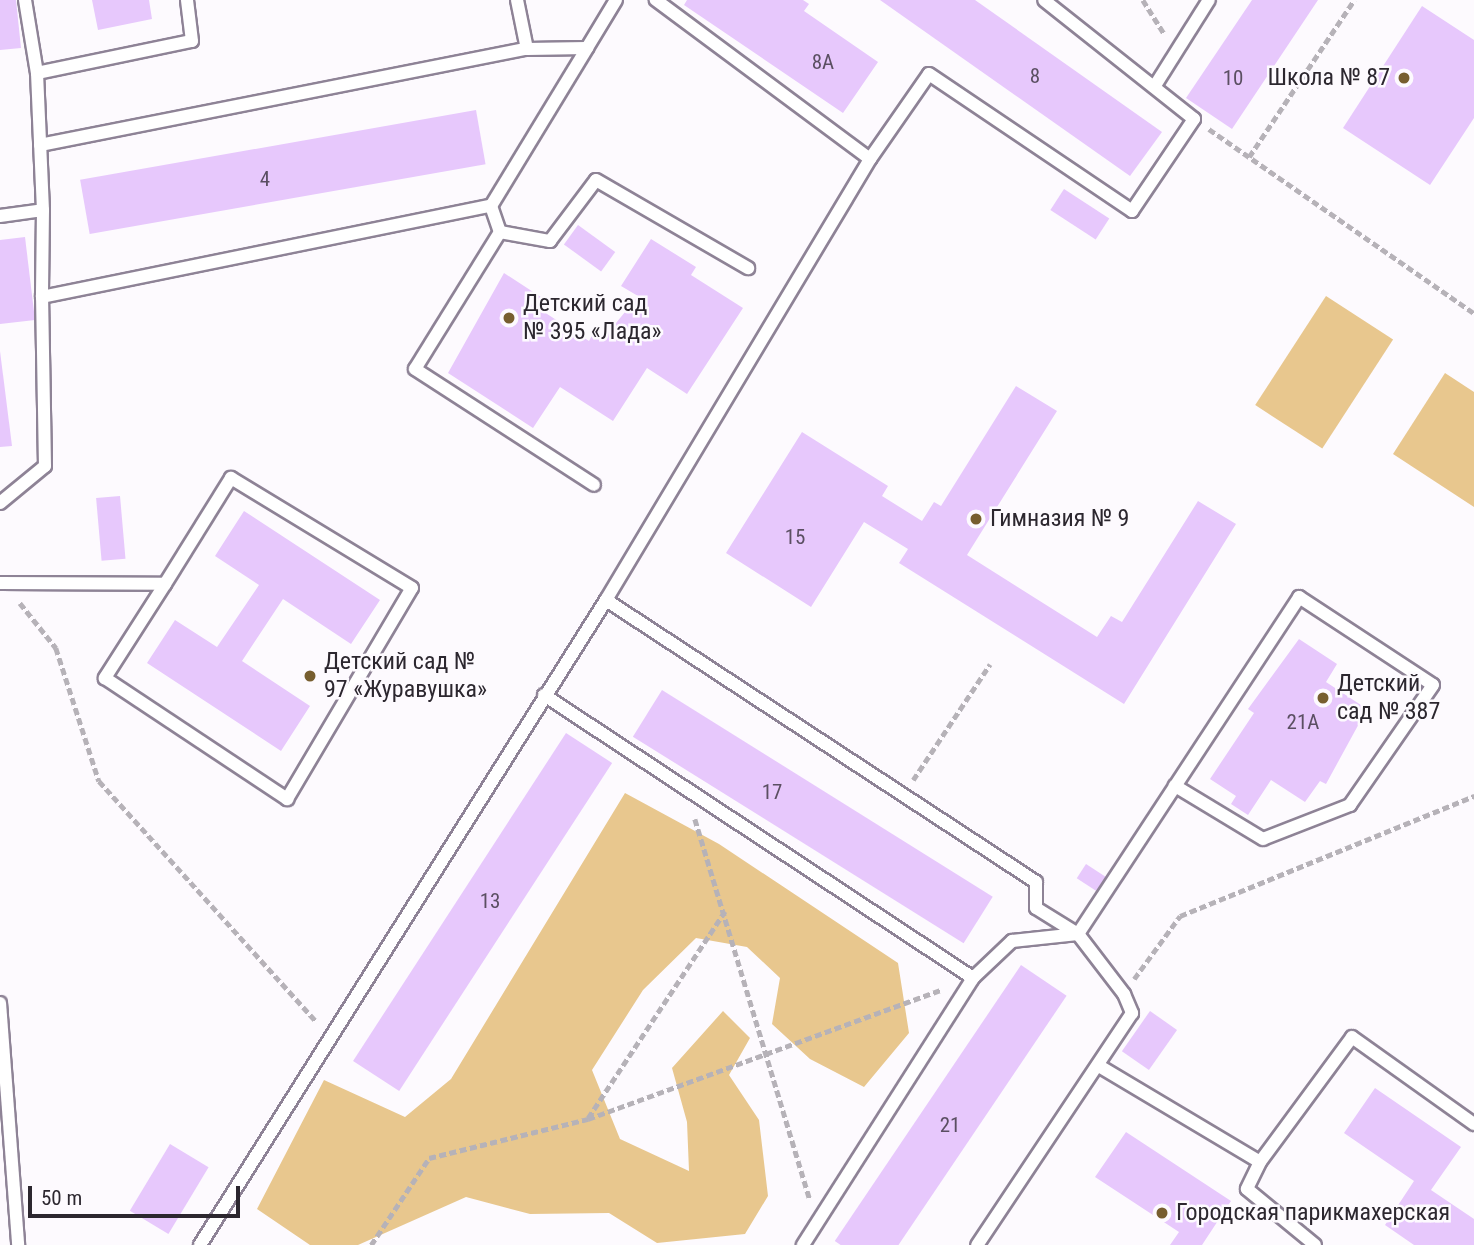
<!DOCTYPE html>
<meta charset="utf-8">
<style>
body{margin:0}
#map{position:relative;width:1474px;height:1245px;overflow:hidden;background:#fdfafe;font-family:"Roboto Condensed",sans-serif}
div>[style]{position:absolute}
[style*='--x']{left:calc(var(--x)*1px);top:calc(var(--y)*1px);width:calc(var(--w)*1px);rotate:calc(var(--a)*1deg)}
.green>*{inset:0;background:#e8c78e;transform-origin:0 0}
.building>*{inset:0;background:#e7c8fc;transform-origin:0 0}
.path>*{height:4.5px;margin-top:-2.25px;transform-origin:0;background:repeating-linear-gradient(90deg,#b6b2b8 0 7px,transparent 0 10.5px)}
.roads{filter:drop-shadow(2px 0 #8e8396) drop-shadow(-2px 0 #8e8396) drop-shadow(0 2px #8e8396) drop-shadow(0 -2px #8e8396)}
.service>*{height:12px;margin:-6px;padding:0 6px;transform-origin:6px;border-radius:6px;background:#fff}
.dots>*{width:19px;height:19px;translate:-50% -50%;box-sizing:border-box;border:4px solid #fdfafe;border-radius:50%}
span{translate:-50% -50%;white-space:nowrap;text-align:center;line-height:1.15;-webkit-text-stroke:5px #fdfafe;paint-order:stroke}
.number-label{font-size:21px;color:#5b4f62}
.number-label span{-webkit-text-stroke-width:0}
.poi-label{font-size:24px;color:#2c272f}
.right{translate:-100% -50%;text-align:right}
.left{translate:0 -50%;text-align:left}
.scale{position:absolute;left:28px;top:1186px;width:212px;height:32px;box-sizing:border-box;border:4px solid #2c272f;border-top:0;padding-left:9px;font-size:21px;line-height:24px;white-space:nowrap;color:#2c272f;-webkit-text-stroke:5px #fdfafe;paint-order:stroke}
</style>
<div id="map">
<div class="green">
<div style="left:1326px;top:296px;width:80px;height:130px;rotate:33deg"></div>
<div style="clip-path:polygon(1445px 373px,1474px 392px,1474px 507px,1393px 454px)"></div>
<div style="clip-path:polygon(625px 793px,719px 844px,898px 963px,909px 1033px,864px 1087px,810px 1059px,772px 1024px,780px 978px,747px 947px,696px 938px,643px 990px,592px 1070px,620px 1139px,689px 1171px,687px 1122px,672px 1068px,723px 1011px,750px 1038px,729px 1075px,759px 1120px,768px 1196px,745px 1234px,657px 1243px,609px 1213px,530px 1214px,466px 1197px,358px 1245px,310px 1245px,257px 1209px,324px 1080px,405px 1117px,451px 1079px)"></div>
</div>
<div class="building">
<div style="clip-path:polygon(0 0,16px 0,21px 48px,0 50px)"></div>
<div style="clip-path:polygon(92px 0,149px 0,152px 19px,98px 30px)"></div>
<div style="clip-path:polygon(687px 0,803px 0,809px 4px,804px 11px,878px 62px,843px 113px,684px 5px)"></div>
<div style="clip-path:polygon(880px 0,975px 0,1162px 132px,1130px 176px)"></div>
<div style="clip-path:polygon(1252px 0,1318px 0,1232px 129px,1186px 98px)"></div>
<div style="clip-path:polygon(1422px 6px,1474px 40px,1474px 118px,1430px 185px,1343px 128px)"></div>
<div style="left:476px;top:110px;width:55px;height:402px;rotate:80deg"></div>
<div style="left:1064px;top:189px;width:54px;height:25px;rotate:33deg"></div>
<div style="left:578px;top:225px;width:46px;height:24px;rotate:36deg"></div>
<div style="clip-path:polygon(25px 237px,35px 320px,0 324px,0 240px)"></div>
<div style="clip-path:polygon(651px 239px,696px 267px,691px 275px,743px 308px,687px 394px,647px 368px,613px 421px,560px 387px,533px 428px,448px 373px,504px 273px,550px 303px,544px 312px,589px 341px,594px 332px,603px 339px,638px 296px,621px 286px)"></div>
<div style="clip-path:polygon(0 351px,12px 446px,0 447px)"></div>
<div style="clip-path:polygon(1016px 386px,1057px 411px,967px 555px,1097px 637px,1111px 616px,1122px 622px,1198px 501px,1236px 524px,1124px 704px,899px 563px,908px 549px,864px 522px,811px 607px,726px 553px,802px 432px,888px 486px,882px 496px,922px 521px,934px 502px,941px 506px)"></div>
<div style="left:120px;top:496px;width:63px;height:24px;rotate:85deg"></div>
<div style="clip-path:polygon(244px 511px,380px 600px,351px 644px,283px 599px,242px 661px,310px 706px,281px 751px,147px 663px,175px 620px,217px 647px,259px 585px,215px 556px)"></div>
<div style="clip-path:polygon(1299px 639px,1337px 664px,1326px 682px,1367px 709px,1326px 784px,1320px 781px,1305px 802px,1271px 780px,1248px 815px,1231px 804px,1236px 796px,1210px 779px,1254px 713px,1248px 709px)"></div>
<div style="left:662px;top:690px;width:390px;height:55px;rotate:32deg"></div>
<div style="left:566px;top:733px;width:55px;height:391px;rotate:33deg"></div>
<div style="left:1086px;top:864px;width:27px;height:17px;rotate:33deg"></div>
<div style="left:1021px;top:965px;width:55px;height:333px;rotate:34deg"></div>
<div style="left:1150px;top:1011px;width:33px;height:49px;rotate:35deg"></div>
<div style="clip-path:polygon(1375px 1088px,1461px 1147px,1431px 1190px,1474px 1219px,1474px 1245px,1414px 1245px,1385px 1225px,1414px 1181px,1344px 1133px)"></div>
<div style="clip-path:polygon(1126px 1132px,1231px 1201px,1202px 1245px,1170px 1245px,1179px 1232px,1095px 1177px)"></div>
<div style="left:170px;top:1144px;width:45px;height:78px;rotate:31deg"></div>
</div>
<div class="path">
<div style="--x:1143;--y:0;--w:41;--a:57.8"></div>
<div style="--x:1209;--y:129;--w:323;--a:34.8"></div>
<div style="--x:1249;--y:157;--w:189;--a:-56.2"></div>
<div style="--x:20;--y:603;--w:58;--a:51.3"></div>
<div style="--x:56;--y:648;--w:140;--a:72.1"></div>
<div style="--x:99;--y:781;--w:325;--a:47.9"></div>
<div style="--x:913;--y:780;--w:139;--a:-56.4"></div>
<div style="--x:695;--y:819;--w:398;--a:73.2"></div>
<div style="--x:1134;--y:979;--w:78;--a:-53.9"></div>
<div style="--x:1180;--y:916;--w:318;--a:-22.2"></div>
<div style="--x:588;--y:1118;--w:248;--a:-56.5"></div>
<div style="--x:371;--y:1245;--w:105;--a:-56.3"></div>
<div style="--x:429;--y:1158;--w:164;--a:-13.8"></div>
<div style="--x:588;--y:1119;--w:375;--a:-20.1"></div>
</div>
<div class="roads">
<div class="service">
<div style="--x:25;--y:0;--w:74;--a:80.7"></div>
<div style="--x:37;--y:73;--w:137;--a:87.5"></div>
<div style="--x:517;--y:0;--w:50;--a:78.5"></div>
<div style="--x:527;--y:49;--w:60;--a:-1"></div>
<div style="--x:587;--y:48;--w:56;--a:-58.9"></div>
<div style="--x:37;--y:73;--w:158;--a:-11.7"></div>
<div style="--x:192;--y:41;--w:41;--a:-97"></div>
<div style="--x:1156;--y:84;--w:99;--a:-57.8"></div>
<div style="--x:40;--y:145;--w:496;--a:-11.2"></div>
<div style="--x:870;--y:159;--w:103;--a:-55.2"></div>
<div style="--x:929;--y:74;--w:245;--a:34"></div>
<div style="--x:1132;--y:211;--w:111;--a:-56"></div>
<div style="--x:1194;--y:119;--w:191;--a:-141.6"></div>
<div style="--x:491;--y:206;--w:28;--a:71"></div>
<div style="--x:500;--y:232;--w:51;--a:10.2"></div>
<div style="--x:550;--y:241;--w:76;--a:-53"></div>
<div style="--x:596;--y:180;--w:176;--a:30.1"></div>
<div style="--x:0;--y:216;--w:43;--a:-7.9"></div>
<div style="--x:43;--y:210;--w:87;--a:90.7"></div>
<div style="--x:42;--y:297;--w:458;--a:-11.5"></div>
<div style="--x:491;--y:206;--w:185;--a:-58.7"></div>
<div style="--x:500;--y:232;--w:161;--a:121.8"></div>
<div style="--x:415;--y:369;--w:213;--a:32.9"></div>
<div style="--x:0;--y:503;--w:58;--a:-39.4"></div>
<div style="--x:45;--y:466;--w:169;--a:-91"></div>
<div style="--x:0;--y:583;--w:165;--a:0.3"></div>
<div style="--x:165;--y:584;--w:112;--a:122.6"></div>
<div style="--x:105;--y:678;--w:219;--a:33.6"></div>
<div style="--x:287;--y:799;--w:245;--a:-59.4"></div>
<div style="--x:412;--y:588;--w:212;--a:-148.7"></div>
<div style="--x:231;--y:478;--w:125;--a:121.9"></div>
<div style="--x:606;--y:600;--w:514;--a:33.26"></div>
<div style="--x:1036;--y:882;--w:26;--a:90"></div>
<div style="--x:1036;--y:908;--w:49;--a:31.8"></div>
<div style="--x:1078;--y:934;--w:76;--a:52.5"></div>
<div style="--x:1124;--y:994;--w:21;--a:67"></div>
<div style="--x:1132;--y:1013;--w:279;--a:123.7"></div>
<div style="--x:544;--y:695;--w:514;--a:33.41"></div>
<div style="--x:973;--y:978;--w:317;--a:122.5"></div>
<div style="--x:973;--y:978;--w:54;--a:-43.5"></div>
<div style="--x:1012;--y:941;--w:66;--a:-6.1"></div>
<div style="--x:1078;--y:934;--w:403;--a:-56.7"></div>
<div style="--x:1299;--y:597;--w:160;--a:33.3"></div>
<div style="--x:1433;--y:685;--w:146;--a:124.7"></div>
<div style="--x:1350;--y:805;--w:93;--a:158.7"></div>
<div style="--x:1263;--y:839;--w:103;--a:-148.9"></div>
<div style="--x:0;--y:1003;--w:243;--a:85.7"></div>
<div style="--x:1099;--y:1066;--w:187;--a:30.8"></div>
<div style="--x:1260;--y:1162;--w:30;--a:116"></div>
<div style="--x:1247;--y:1189;--w:88;--a:39.5"></div>
<div style="--x:1260;--y:1162;--w:155;--a:-53.6"></div>
<div style="--x:1352;--y:1037;--w:150;--a:35.5"></div>
<div style="--x:200;--y:1245;--w:762;--a:-57.81"></div>
<div style="--x:606;--y:600;--w:514;--a:-59.09"></div>
<div style="--x:870;--y:159;--w:267;--a:-143.4"></div>
</div>
</div>
<div class="dots">
<div style="left:1404px;top:78px;background:#775e2f"></div>
<div style="left:509px;top:318px;background:#775e2f"></div>
<div style="left:976px;top:519px;background:#775e2f"></div>
<div style="left:310px;top:676px;background:#775e2f"></div>
<div style="left:1323px;top:698px;background:#775e2f"></div>
<div style="left:1162px;top:1213px;background:#775e2f"></div>
</div>
<div class="number-label">
<span style="left:823px;top:62px">8А</span>
<span style="left:1035px;top:76px">8</span>
<span style="left:1233px;top:78px">10</span>
<span style="left:265px;top:179px">4</span>
<span style="left:795px;top:537px">15</span>
<span style="left:1303px;top:722px">21А</span>
<span style="left:772px;top:792px">17</span>
<span style="left:490px;top:901px">13</span>
<span style="left:950px;top:1125px">21</span>
</div>
<div class="poi-label">
<span class="right" style="left:1390px;top:78px">Школа № 87</span>
<span class="left" style="left:523px;top:318px">Детский сад<br>№ 395 «Лада»</span>
<span class="left" style="left:990px;top:519px">Гимназия № 9</span>
<span class="left" style="left:324px;top:676px">Детский сад №<br>97 «Журавушка»</span>
<span class="left" style="left:1337px;top:698px">Детский<br>сад № 387</span>
<span class="left" style="left:1176px;top:1213px">Городская парикмахерская</span>
</div>
<div class="scale">50 m</div>
</div>
